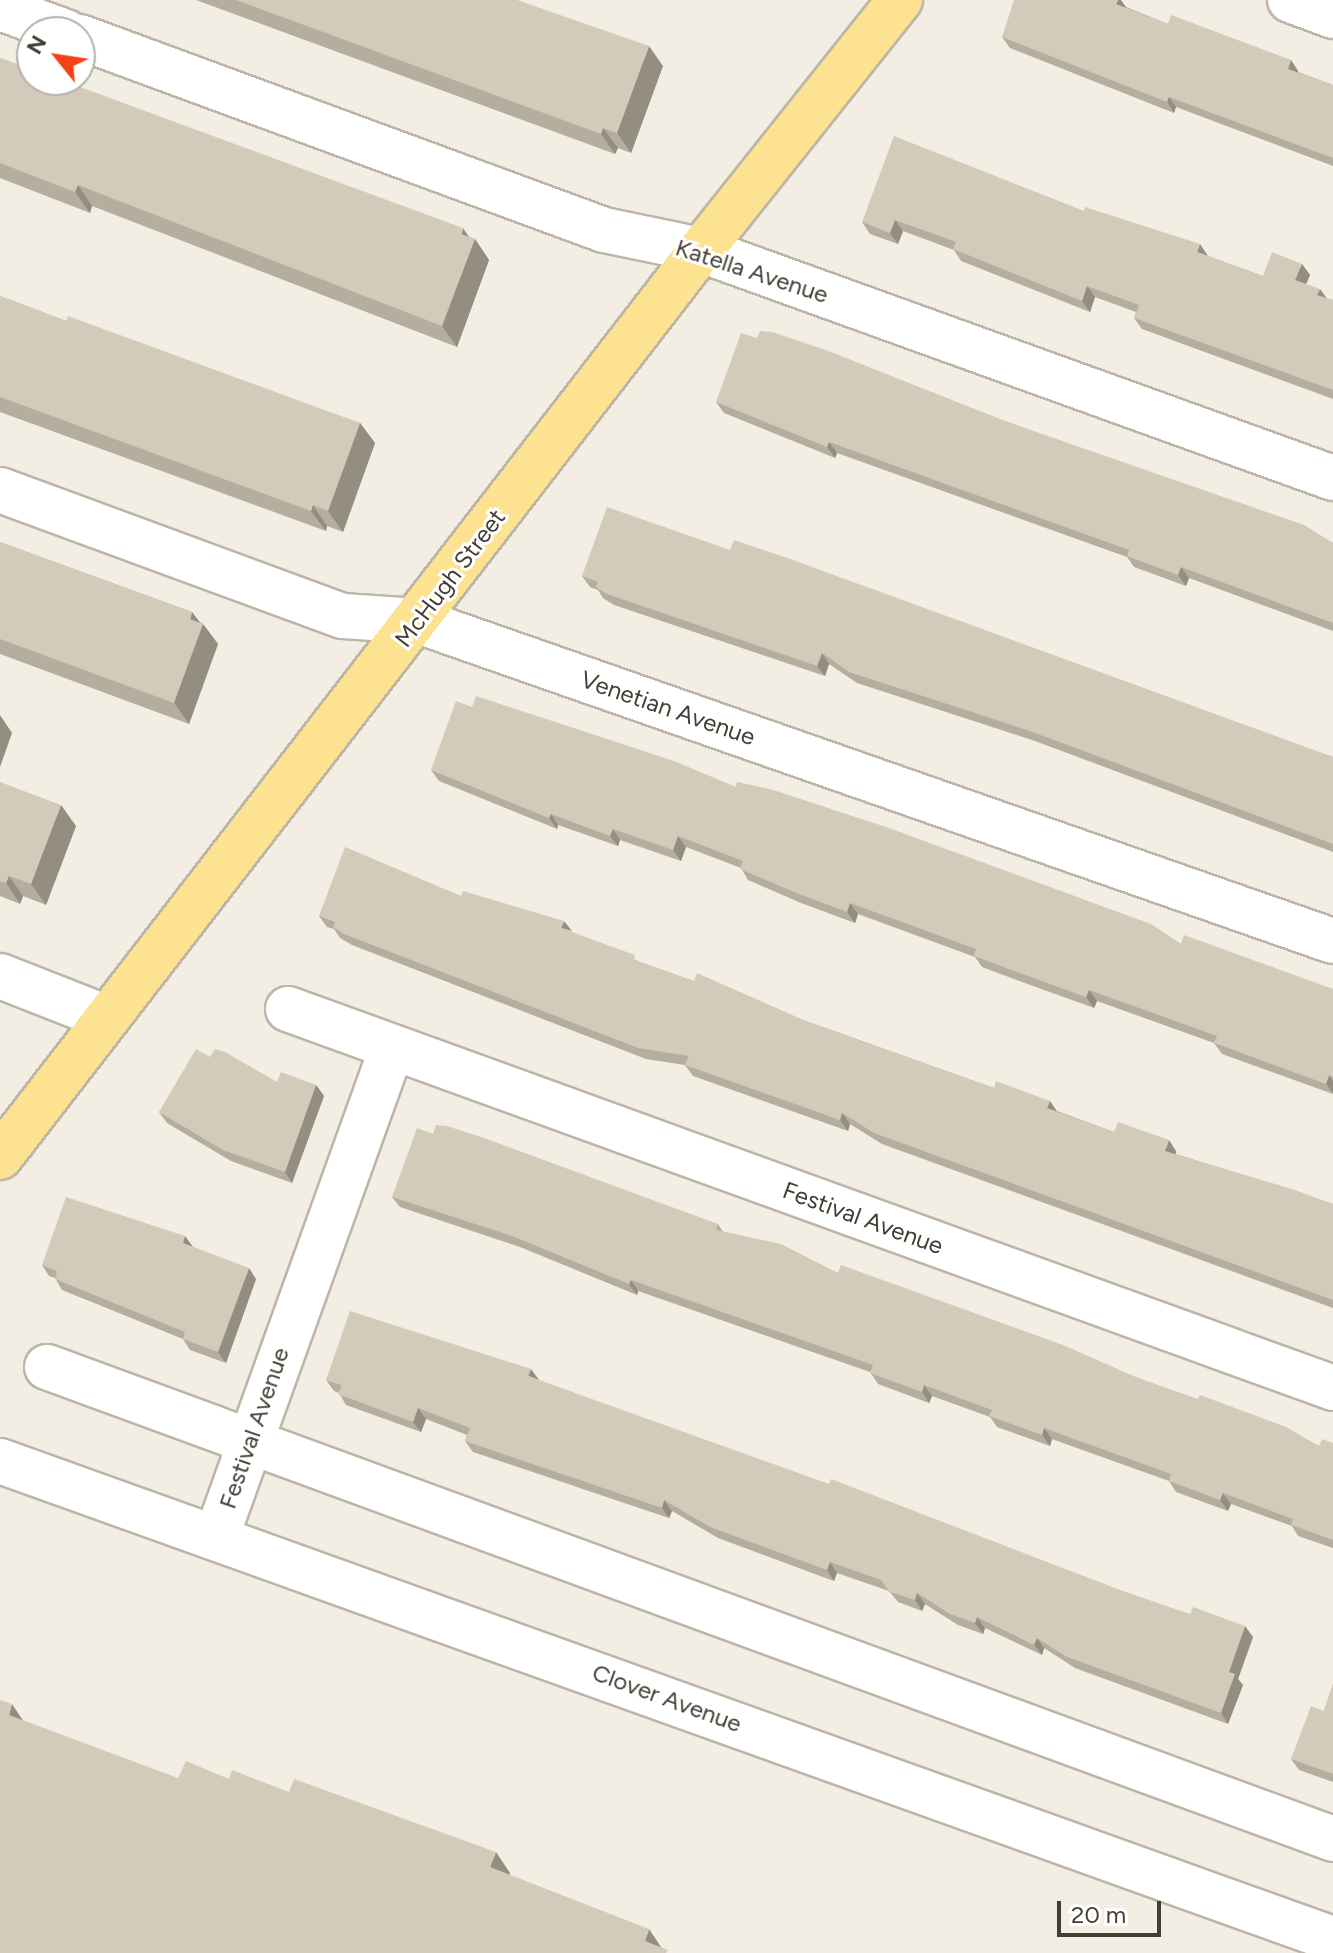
<!DOCTYPE html>
<style>
body{margin:0}
#map{position:relative;width:1333px;height:1953px;overflow:hidden;background:#f2eee3;font-family:Figtree,sans-serif}
div>[style]{position:absolute}
[style*='--x']{left:calc(var(--x)*1px);top:calc(var(--y)*1px);width:calc(var(--w)*1px);rotate:calc(var(--a)*1deg)}
.roads{filter:drop-shadow(2px 0 #bdb6a6) drop-shadow(-2px 0 #bdb6a6) drop-shadow(0 2px #bdb6a6) drop-shadow(0 -2px #bdb6a6)}
.minor>*{height:44px;margin:-22px;padding:0 22px;transform-origin:22px;border-radius:22px;background:#fff}
.major>*{height:44px;margin:-22px;padding:0 22px;transform-origin:22px;border-radius:22px;background:#fde391}
.wall>*{inset:0;background:#b5ae9f}
.shaded-wall>*{inset:0;background:#948d82}
.building>*{inset:0;background:#d3cab9}
span{translate:-50% -50%;white-space:nowrap;text-align:center;line-height:1.15;-webkit-text-stroke:6px #fff;paint-order:stroke}
.street-label{font-size:24px;color:#433e34}
.north{position:absolute;left:16px;top:16px;width:80px;height:80px;box-sizing:border-box;background:#fff;border:2px solid #b4b2ae;border-radius:50%;rotate:300deg;font-size:22px;font-weight:700;line-height:32px;text-align:center;color:#433e34}
.north::after{content:'';display:block;margin:auto;width:28px;height:36px;background:#f74115;clip-path:polygon(50% 0,100% 100%,50% 72%,0 100%)}
.scale{position:absolute;left:1057px;top:1901px;width:104px;height:36px;box-sizing:border-box;border:4px solid #433e34;border-top:0;padding-left:10px;font-size:24px;line-height:28px;white-space:nowrap;color:#433e34;-webkit-text-stroke:6px #fff;paint-order:stroke}
</style>
<div id="map">
<div class="roads">
<div class="minor">
<div style="--x:1290;--y:0;--w:46;--a:20.4"></div>
<div style="--x:0;--y:8;--w:70;--a:20"></div>
<div style="--x:80;--y:37;--w:558;--a:20.22"></div>
<div style="--x:604;--y:230;--w:99;--a:11.7"></div>
<div style="--x:701;--y:250;--w:672;--a:19.84"></div>
<div style="--x:0;--y:490;--w:365;--a:20.2"></div>
<div style="--x:343;--y:616;--w:75;--a:3.8"></div>
<div style="--x:418;--y:621;--w:969;--a:19.28"></div>
<div style="--x:0;--y:976;--w:115;--a:21.4"></div>
<div style="--x:288;--y:1009;--w:1112;--a:19.93"></div>
<div style="--x:47;--y:1367;--w:1370;--a:20.15"></div>
<div style="--x:0;--y:1461;--w:1416;--a:19.73"></div>
<div style="--x:216;--y:1538;--w:521;--a:-70.24"></div>
</div>
<div class="major">
<div style="--x:0;--y:1157;--w:1146;--a:-52.3"></div>
<div style="--x:701;--y:250;--w:320;--a:-51.5"></div>
</div>
</div>
<div class="wall">
<div style="clip-path:polygon(196px 0,517px 0,663px 66px,631px 153px,618px 148px,615px 154px)"></div>
<div style="clip-path:polygon(1126px 7px,1168px 24px,1291px 60px,1298px 71px,1298px 72px,1333px 85px,1333px 166px,1176px 107px,1174px 113px,1010px 48px,1002px 37px)"></div>
<div style="clip-path:polygon(0 58px,475px 239px,489px 260px,457px 347px,92px 206px,90px 213px,0 178px)"></div>
<div style="clip-path:polygon(1084px 211px,1263px 276px,1302px 264px,1310px 275px,1306px 284px,1326px 298px,1333px 300px,1333px 399px,1142px 329px,1134px 318px,1136px 312px,1095px 297px,1090px 312px,961px 261px,954px 250px,903px 231px,898px 244px,870px 234px,862px 222px)"></div>
<div style="clip-path:polygon(0 296px,66px 321px,360px 423px,375px 443px,343px 532px,327px 526px,326px 531px,0 412px)"></div>
<div style="clip-path:polygon(716px 402px,1005px 421px,1333px 543px,1333px 631px,1189px 578px,1186px 586px,1134px 567px,1127px 557px,837px 453px,835px 458px,724px 413px)"></div>
<div style="clip-path:polygon(0 542px,192px 612px,200px 622px,203px 624px,218px 644px,189px 724px,0 654px)"></div>
<div style="clip-path:polygon(730px 550px,1333px 757px,1333px 852px,1035px 741px,857px 683px,829px 664px,825px 676px,614px 605px,603px 598px,598px 590px,590px 587px,582px 576px)"></div>
<div style="clip-path:polygon(472px 707px,736px 787px,1181px 944px,1333px 989px,1333px 1094px,1222px 1054px,1214px 1043px,1097px 1001px,1094px 1008px,1022px 982px,982px 967px,975px 957px,858px 914px,855px 923px,801px 903px,748px 880px,741px 868px,686px 847px,681px 861px,620px 840px,618px 846px,558px 825px,557px 829px,439px 781px,431px 770px)"></div>
<div style="clip-path:polygon(0 782px,76px 826px,46px 905px,23px 896px,20px 904px,0 896px)"></div>
<div style="clip-path:polygon(461px 896px,572px 932px,640px 962px,994px 1088px,1050px 1101px,1057px 1111px,1114px 1132px,1176px 1151px,1176px 1154px,1333px 1204px,1333px 1308px,882px 1144px,850px 1124px,848px 1131px,693px 1076px,685px 1065px,646px 1059px,352px 945px,340px 938px,334px 929px,327px 927px,319px 916px)"></div>
<div style="clip-path:polygon(210px 1057px,277px 1082px,316px 1085px,324px 1096px,292px 1183px,231px 1161px,167px 1123px,159px 1112px)"></div>
<div style="clip-path:polygon(433px 1134px,718px 1224px,723px 1232px,838px 1273px,1138px 1378px,1319px 1446px,1333px 1443px,1333px 1548px,1298px 1536px,1292px 1526px,1231px 1504px,1228px 1511px,1176px 1492px,1169px 1481px,1052px 1439px,1050px 1446px,997px 1427px,990px 1417px,932px 1396px,929px 1403px,878px 1384px,870px 1372px,638px 1291px,637px 1295px,520px 1247px,400px 1207px,392px 1197px)"></div>
<div style="clip-path:polygon(185px 1236px,192px 1247px,256px 1279px,226px 1363px,190px 1350px,183px 1339px,62px 1290px,55px 1278px,49px 1276px,42px 1265px)"></div>
<div style="clip-path:polygon(326px 1380px,1128px 1593px,1253px 1637px,1238px 1679px,1243px 1685px,1228px 1724px,1075px 1668px,1044px 1648px,1042px 1655px,985px 1628px,983px 1634px,958px 1625px,925px 1604px,922px 1611px,898px 1602px,889px 1591px,837px 1573px,834px 1581px,718px 1538px,672px 1511px,669px 1518px,473px 1452px,465px 1441px,467px 1435px,426px 1419px,421px 1432px,346px 1405px,339px 1393px,334px 1391px)"></div>
<div style="clip-path:polygon(1333px 1684px,1333px 1782px,1299px 1770px,1291px 1759px,1324px 1711px)"></div>
</div>
<div class="shaded-wall">
<div style="clip-path:polygon(1118px 0,1121px 0,1126px 7px,1124px 15px,1116px 4px)"></div>
<div style="clip-path:polygon(649px 46px,663px 66px,631px 153px,617px 133px)"></div>
<div style="clip-path:polygon(1291px 60px,1298px 71px,1295px 80px,1288px 69px)"></div>
<div style="clip-path:polygon(1169px 97px,1176px 107px,1174px 113px,1167px 102px)"></div>
<div style="clip-path:polygon(603px 128px,618px 148px,615px 154px,601px 134px)"></div>
<div style="clip-path:polygon(78px 185px,92px 206px,90px 213px,75px 192px)"></div>
<div style="clip-path:polygon(895px 220px,903px 231px,898px 244px,890px 233px)"></div>
<div style="clip-path:polygon(463px 228px,473px 243px,475px 239px,489px 260px,457px 347px,442px 326px)"></div>
<div style="clip-path:polygon(1200px 244px,1208px 256px,1197px 252px)"></div>
<div style="clip-path:polygon(1302px 264px,1310px 275px,1303px 291px,1295px 280px)"></div>
<div style="clip-path:polygon(1087px 286px,1095px 297px,1090px 312px,1082px 301px)"></div>
<div style="clip-path:polygon(1320px 289px,1328px 300px,1317px 295px)"></div>
<div style="clip-path:polygon(360px 423px,375px 443px,343px 532px,328px 511px)"></div>
<div style="clip-path:polygon(829px 442px,837px 453px,835px 458px,827px 447px)"></div>
<div style="clip-path:polygon(313px 505px,327px 526px,326px 531px,311px 511px)"></div>
<div style="clip-path:polygon(1181px 567px,1189px 578px,1186px 586px,1178px 575px)"></div>
<div style="clip-path:polygon(192px 612px,202px 626px,203px 624px,218px 644px,189px 724px,174px 703px)"></div>
<div style="clip-path:polygon(822px 653px,829px 664px,825px 676px,817px 666px)"></div>
<div style="clip-path:polygon(0 715px,12px 733px,0 767px)"></div>
<div style="clip-path:polygon(61px 805px,76px 826px,46px 905px,31px 884px)"></div>
<div style="clip-path:polygon(551px 814px,558px 825px,557px 829px,549px 818px)"></div>
<div style="clip-path:polygon(613px 829px,620px 840px,618px 846px,610px 836px)"></div>
<div style="clip-path:polygon(678px 836px,686px 847px,681px 861px,673px 850px)"></div>
<div style="clip-path:polygon(9px 876px,23px 896px,20px 904px,6px 883px)"></div>
<div style="clip-path:polygon(850px 903px,858px 914px,855px 923px,847px 912px)"></div>
<div style="clip-path:polygon(564px 921px,572px 931px,561px 928px)"></div>
<div style="clip-path:polygon(1089px 990px,1097px 1001px,1094px 1008px,1086px 997px)"></div>
<div style="clip-path:polygon(1329px 1075px,1333px 1081px,1333px 1093px,1326px 1084px)"></div>
<div style="clip-path:polygon(316px 1085px,324px 1096px,292px 1183px,285px 1172px)"></div>
<div style="clip-path:polygon(1050px 1101px,1057px 1112px,1047px 1108px)"></div>
<div style="clip-path:polygon(842px 1113px,850px 1124px,848px 1131px,840px 1120px)"></div>
<div style="clip-path:polygon(1169px 1140px,1176px 1151px,1173px 1162px,1165px 1151px)"></div>
<div style="clip-path:polygon(185px 1236px,193px 1247px,183px 1243px)"></div>
<div style="clip-path:polygon(249px 1268px,256px 1279px,226px 1363px,218px 1352px)"></div>
<div style="clip-path:polygon(631px 1280px,638px 1291px,637px 1295px,629px 1284px)"></div>
<div style="clip-path:polygon(531px 1369px,539px 1380px,528px 1376px)"></div>
<div style="clip-path:polygon(924px 1385px,932px 1396px,929px 1403px,922px 1392px)"></div>
<div style="clip-path:polygon(418px 1408px,426px 1419px,421px 1432px,413px 1422px)"></div>
<div style="clip-path:polygon(1044px 1428px,1052px 1439px,1050px 1446px,1042px 1435px)"></div>
<div style="clip-path:polygon(1223px 1493px,1231px 1504px,1228px 1511px,1220px 1500px)"></div>
<div style="clip-path:polygon(664px 1500px,672px 1511px,669px 1518px,662px 1508px)"></div>
<div style="clip-path:polygon(830px 1562px,837px 1573px,834px 1581px,827px 1570px)"></div>
<div style="clip-path:polygon(917px 1593px,925px 1604px,922px 1611px,915px 1600px)"></div>
<div style="clip-path:polygon(977px 1617px,985px 1628px,983px 1634px,975px 1623px)"></div>
<div style="clip-path:polygon(1245px 1626px,1253px 1637px,1238px 1679px,1243px 1685px,1228px 1724px,1221px 1713px,1229px 1672px)"></div>
<div style="clip-path:polygon(1037px 1638px,1044px 1648px,1042px 1655px,1034px 1645px)"></div>
<div style="clip-path:polygon(12px 1704px,26px 1725px,9px 1715px)"></div>
<div style="clip-path:polygon(496px 1852px,510px 1873px,505px 1888px,490px 1867px)"></div>
<div style="clip-path:polygon(649px 1929px,663px 1950px,645px 1941px)"></div>
</div>
<div class="building">
<div style="clip-path:polygon(236px 0,517px 0,649px 46px,617px 133px,603px 128px,601px 134px)"></div>
<div style="clip-path:polygon(1014px 0,1118px 0,1116px 4px,1168px 24px,1171px 15px,1291px 60px,1288px 69px,1333px 85px,1333px 158px,1169px 97px,1167px 102px,1002px 37px)"></div>
<div style="clip-path:polygon(0 58px,32px 69px,32px 80px,61px 80px,463px 228px,461px 234px,475px 239px,442px 326px,78px 185px,75px 192px,0 163px)"></div>
<div style="clip-path:polygon(894px 136px,1084px 211px,1085px 207px,1200px 244px,1197px 252px,1263px 276px,1272px 252px,1302px 264px,1295px 280px,1320px 289px,1317px 295px,1333px 300px,1333px 390px,1134px 318px,1139px 305px,1087px 286px,1082px 301px,953px 249px,956px 242px,895px 220px,890px 233px,862px 222px)"></div>
<div style="clip-path:polygon(0 296px,66px 321px,68px 316px,360px 423px,328px 511px,313px 505px,311px 511px,0 397px)"></div>
<div style="clip-path:polygon(760px 331px,772px 332px,831px 352px,1005px 421px,1304px 525px,1333px 543px,1333px 623px,1181px 567px,1178px 575px,1127px 556px,1129px 550px,829px 442px,827px 447px,716px 402px,741px 333px,757px 338px)"></div>
<div style="clip-path:polygon(607px 507px,730px 550px,734px 540px,793px 560px,1333px 757px,1333px 844px,1027px 730px,849px 672px,822px 653px,817px 666px,607px 594px,596px 587px,598px 582px,582px 576px)"></div>
<div style="clip-path:polygon(0 542px,192px 612px,190px 619px,203px 624px,174px 703px,0 639px)"></div>
<div style="clip-path:polygon(476px 696px,674px 761px,736px 787px,737px 782px,770px 789px,886px 827px,1151px 924px,1181px 944px,1184px 935px,1333px 989px,1333px 1077px,1329px 1075px,1326px 1084px,1214px 1043px,1217px 1036px,1089px 990px,1086px 997px,1014px 971px,974px 956px,976px 949px,850px 903px,847px 912px,794px 892px,740px 869px,743px 861px,678px 836px,673px 850px,613px 829px,610px 836px,551px 814px,549px 818px,431px 770px,456px 701px,472px 707px)"></div>
<div style="clip-path:polygon(0 782px,61px 805px,31px 884px,9px 876px,6px 883px,0 881px)"></div>
<div style="clip-path:polygon(345px 847px,461px 896px,463px 891px,564px 921px,561px 928px,635px 955px,634px 960px,694px 981px,697px 973px,808px 1022px,994px 1088px,996px 1081px,1050px 1101px,1047px 1108px,1114px 1132px,1118px 1122px,1169px 1140px,1165px 1151px,1295px 1190px,1333px 1204px,1333px 1300px,874px 1133px,842px 1113px,840px 1120px,685px 1065px,689px 1056px,638px 1048px,344px 934px,333px 927px,335px 922px,319px 916px)"></div>
<div style="clip-path:polygon(196px 1049px,210px 1057px,215px 1049px,225px 1052px,277px 1082px,281px 1072px,316px 1085px,285px 1172px,223px 1150px,159px 1112px)"></div>
<div style="clip-path:polygon(436px 1125px,447px 1126px,487px 1139px,718px 1224px,716px 1230px,781px 1244px,838px 1273px,841px 1265px,1063px 1345px,1138px 1378px,1198px 1399px,1200px 1395px,1286px 1427px,1319px 1446px,1322px 1439px,1333px 1443px,1333px 1540px,1291px 1525px,1293px 1519px,1223px 1493px,1220px 1500px,1169px 1481px,1171px 1474px,1044px 1428px,1042px 1435px,989px 1416px,992px 1410px,924px 1385px,922px 1392px,870px 1373px,873px 1365px,631px 1280px,629px 1284px,512px 1236px,392px 1197px,417px 1128px,433px 1134px)"></div>
<div style="clip-path:polygon(66px 1197px,185px 1236px,183px 1243px,249px 1268px,218px 1352px,183px 1339px,185px 1332px,55px 1279px,57px 1271px,42px 1265px)"></div>
<div style="clip-path:polygon(350px 1311px,531px 1369px,528px 1376px,829px 1484px,831px 1479px,1128px 1593px,1190px 1614px,1193px 1607px,1245px 1626px,1229px 1672px,1235px 1674px,1221px 1713px,1067px 1657px,1037px 1638px,1034px 1645px,977px 1617px,975px 1623px,950px 1614px,917px 1593px,915px 1600px,890px 1592px,881px 1580px,830px 1562px,827px 1570px,710px 1527px,664px 1500px,662px 1508px,465px 1441px,470px 1428px,418px 1408px,413px 1422px,338px 1394px,342px 1385px,326px 1380px)"></div>
<div style="clip-path:polygon(1333px 1684px,1333px 1774px,1291px 1759px,1311px 1706px,1324px 1711px)"></div>
<div style="clip-path:polygon(0 1700px,12px 1704px,9px 1715px,178px 1778px,186px 1761px,229px 1779px,232px 1770px,289px 1792px,294px 1779px,496px 1852px,490px 1867px,649px 1929px,645px 1941px,668px 1950px,666px 1953px,0 1953px)"></div>
</div>
<div class="street-label">
<span style="left:752px;top:271px;rotate:18deg">Katella Avenue</span>
<span style="left:450px;top:578px;rotate:-53deg">McHugh Street</span>
<span style="left:668px;top:708px;rotate:19deg">Venetian Avenue</span>
<span style="left:863px;top:1218px;rotate:20deg">Festival Avenue</span>
<span style="left:254px;top:1428px;rotate:-71deg">Festival Avenue</span>
<span style="left:667px;top:1698px;rotate:20deg">Clover Avenue</span>
</div>
<div class="north">N</div>
<div class="scale">20 m</div>
</div>
